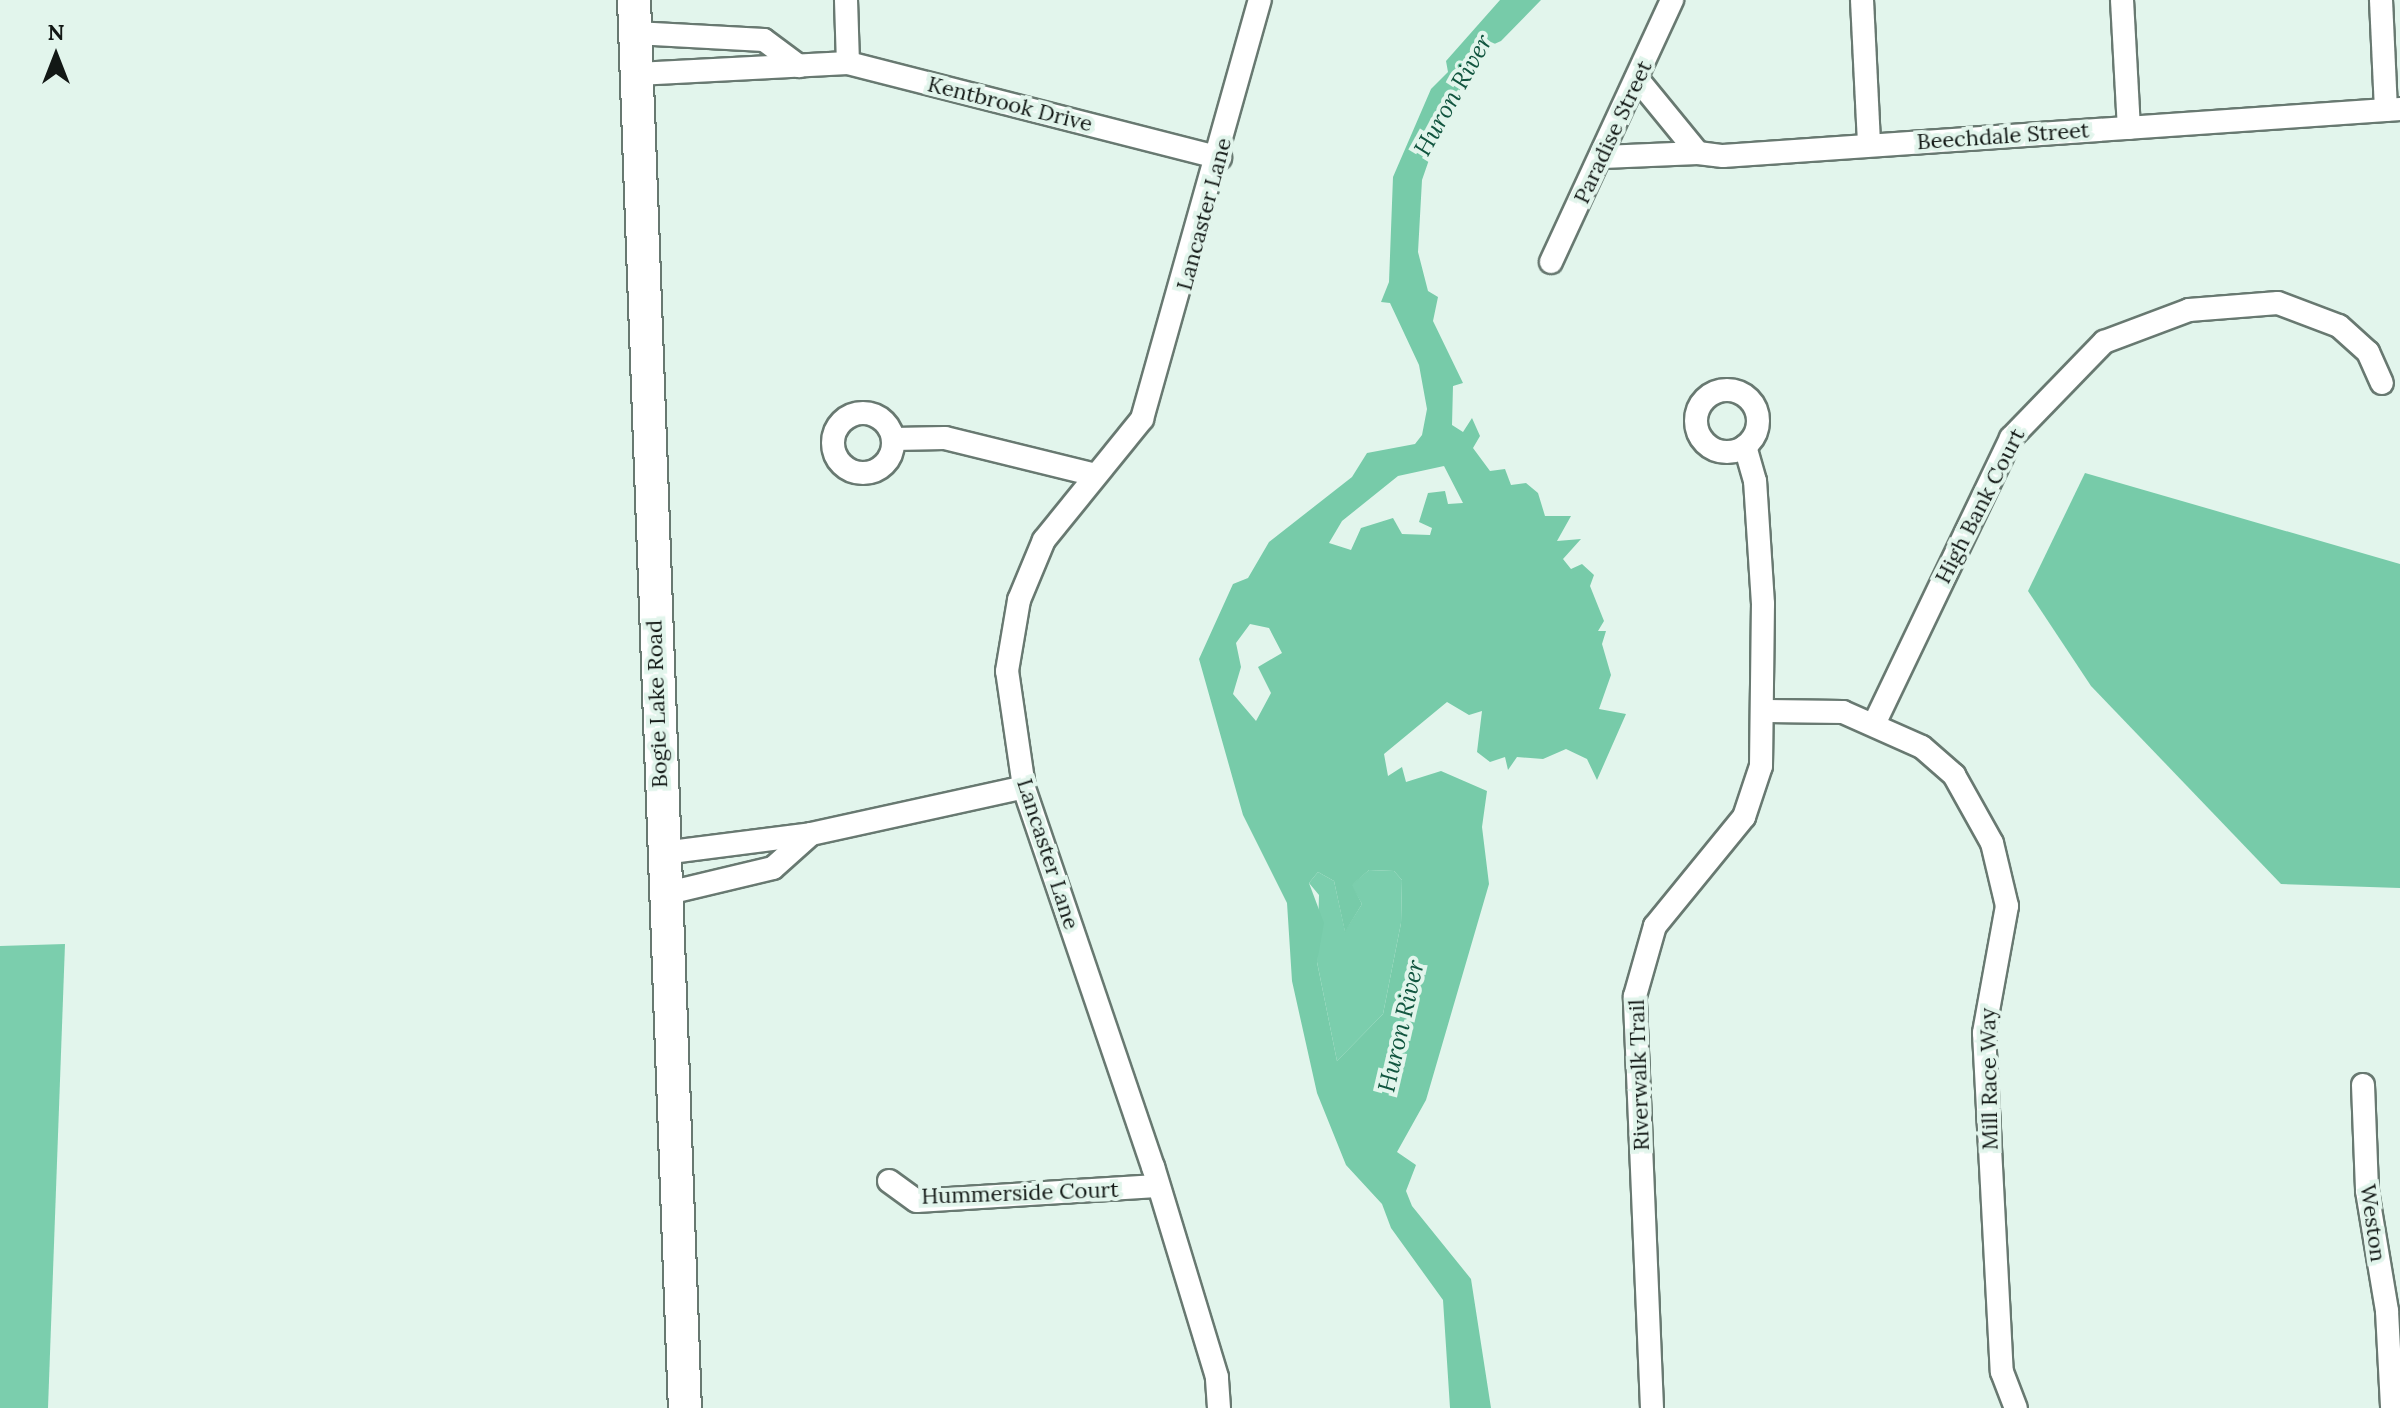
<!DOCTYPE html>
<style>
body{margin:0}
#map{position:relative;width:2400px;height:1408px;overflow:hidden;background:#e2f5ec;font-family:Lora,serif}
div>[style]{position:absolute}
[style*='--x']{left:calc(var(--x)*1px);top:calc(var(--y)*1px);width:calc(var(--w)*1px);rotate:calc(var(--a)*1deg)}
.forest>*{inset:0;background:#7bcead}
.water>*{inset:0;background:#77cba9}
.roads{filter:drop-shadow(2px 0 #687971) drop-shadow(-2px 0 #687971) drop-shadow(0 2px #687971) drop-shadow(0 -2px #687971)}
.street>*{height:22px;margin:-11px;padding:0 11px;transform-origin:11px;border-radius:11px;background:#fff}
.street>.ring{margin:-11px;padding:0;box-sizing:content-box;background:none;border:22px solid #fff;border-radius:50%}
.secondary>*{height:32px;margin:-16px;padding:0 16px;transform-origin:16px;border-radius:16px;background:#fff}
span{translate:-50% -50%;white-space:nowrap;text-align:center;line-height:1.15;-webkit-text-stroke:8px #e2f5ec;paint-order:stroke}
.street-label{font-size:22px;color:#121815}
.water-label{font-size:24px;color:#11553f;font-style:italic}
.north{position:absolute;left:16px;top:16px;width:80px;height:80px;-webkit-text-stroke:6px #e2f5ec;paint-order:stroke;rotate:0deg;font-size:22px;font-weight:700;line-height:32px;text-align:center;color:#121815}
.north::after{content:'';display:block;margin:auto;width:28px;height:36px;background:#121815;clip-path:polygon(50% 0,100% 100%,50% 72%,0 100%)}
</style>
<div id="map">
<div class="forest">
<div style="clip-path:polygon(1394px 871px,1402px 880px,1401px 923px,1383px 1014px,1337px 1061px,1317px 962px,1319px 895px,1309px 883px,1318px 872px,1334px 881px,1345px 931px,1362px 904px,1351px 885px,1369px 870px)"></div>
<div style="clip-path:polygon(65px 944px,48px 1408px,0 1408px,0 946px)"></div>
</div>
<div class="water">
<div style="clip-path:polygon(evenodd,1500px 0,1541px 0,1501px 41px,1481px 50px,1440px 128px,1422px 180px,1418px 252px,1428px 291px,1438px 297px,1433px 321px,1463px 383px,1453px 386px,1452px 425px,1463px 432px,1472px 418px,1480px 436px,1473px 448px,1490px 471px,1505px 469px,1511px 485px,1526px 483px,1538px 493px,1545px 516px,1571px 516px,1557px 541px,1581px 539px,1563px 559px,1571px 569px,1582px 564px,1594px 575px,1590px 586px,1604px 621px,1598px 631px,1606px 631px,1602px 644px,1611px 675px,1599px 709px,1626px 714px,1597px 780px,1587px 759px,1566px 749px,1543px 759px,1517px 757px,1508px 770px,1505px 757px,1490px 762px,1477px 752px,1482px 711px,1469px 715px,1447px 702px,1384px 754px,1388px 776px,1402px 767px,1406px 782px,1441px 771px,1487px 791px,1482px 827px,1489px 884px,1426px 1100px,1397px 1152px,1416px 1165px,1406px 1191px,1412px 1206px,1471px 1279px,1491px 1408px,1450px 1408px,1443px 1300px,1391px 1228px,1382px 1204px,1346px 1165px,1317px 1093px,1292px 981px,1287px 903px,1243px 815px,1199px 659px,1233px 584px,1248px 578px,1269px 542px,1352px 477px,1367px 453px,1415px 444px,1422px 435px,1427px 409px,1419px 365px,1390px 303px,1381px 302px,1389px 282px,1393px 177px,1431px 89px,1448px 72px,1446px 61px,1500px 0,1444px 466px,1463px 503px,1448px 504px,1445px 491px,1428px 493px,1419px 522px,1432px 528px,1430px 535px,1402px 534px,1393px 518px,1361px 528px,1351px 550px,1329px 543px,1342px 521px,1398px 476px,1444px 466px,1500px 0,1250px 624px,1269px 628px,1282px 653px,1258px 667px,1271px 693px,1256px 721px,1233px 694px,1241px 667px,1236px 643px,1250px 624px,1500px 0,1394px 871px,1402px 880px,1401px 923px,1383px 1014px,1337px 1061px,1317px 962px,1324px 923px,1309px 883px,1318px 872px,1334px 881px,1345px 932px,1362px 904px,1352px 885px,1369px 870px,1394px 871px)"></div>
<div style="clip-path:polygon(2085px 473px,2400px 564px,2400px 888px,2281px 884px,2091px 686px,2028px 591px)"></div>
</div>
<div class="roads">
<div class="street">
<div style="--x:846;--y:0;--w:63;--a:88.2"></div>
<div style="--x:1862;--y:0;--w:145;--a:87.2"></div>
<div style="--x:2122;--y:0;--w:128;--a:86.9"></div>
<div style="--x:2381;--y:0;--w:110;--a:87.4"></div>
<div style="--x:635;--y:33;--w:129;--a:3.1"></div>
<div style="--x:764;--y:40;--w:44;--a:36.6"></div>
<div style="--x:637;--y:74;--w:211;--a:-3"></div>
<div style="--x:848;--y:63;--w:384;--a:14.3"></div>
<div style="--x:1639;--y:81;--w:93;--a:50.7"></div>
<div style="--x:1698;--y:153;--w:25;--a:7"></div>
<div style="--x:1723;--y:156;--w:679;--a:-3.97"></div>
<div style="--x:1603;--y:157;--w:95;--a:-2.4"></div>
<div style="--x:1551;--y:262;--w:289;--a:-65.2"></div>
<div class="ring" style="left:1696px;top:390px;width:40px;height:40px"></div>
<div class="ring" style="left:833px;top:413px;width:38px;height:38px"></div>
<div style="--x:894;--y:439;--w:51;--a:-1.1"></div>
<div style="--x:945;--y:438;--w:155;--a:13.8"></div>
<div style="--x:1767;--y:711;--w:76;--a:0.8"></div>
<div style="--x:1843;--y:712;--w:86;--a:23.9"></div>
<div style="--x:1922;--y:747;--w:43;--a:41.2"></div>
<div style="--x:1954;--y:775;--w:78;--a:60.8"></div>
<div style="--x:1992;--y:843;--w:65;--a:76.6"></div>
<div style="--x:2007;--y:906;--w:129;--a:100.3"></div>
<div style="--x:1984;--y:1033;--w:339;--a:87"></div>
<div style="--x:2002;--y:1372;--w:39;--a:69"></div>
<div style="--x:1875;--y:722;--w:315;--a:-64.4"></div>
<div style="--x:2011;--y:438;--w:134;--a:-45.9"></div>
<div style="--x:2104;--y:342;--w:91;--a:-20.6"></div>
<div style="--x:2189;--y:310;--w:89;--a:-4.5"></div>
<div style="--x:2278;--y:303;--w:65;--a:20.7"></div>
<div style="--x:2339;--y:326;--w:39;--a:42"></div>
<div style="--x:2368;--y:352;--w:34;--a:66"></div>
<div style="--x:663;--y:853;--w:149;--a:-7.3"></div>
<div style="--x:811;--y:834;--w:218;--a:-12.4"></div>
<div style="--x:664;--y:894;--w:112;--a:-13.4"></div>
<div style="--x:773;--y:868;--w:51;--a:-41.8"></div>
<div style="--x:2363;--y:1085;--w:106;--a:87.8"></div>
<div style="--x:2367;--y:1191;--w:122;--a:80.5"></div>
<div style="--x:2387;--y:1311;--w:97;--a:87"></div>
<div style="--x:889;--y:1181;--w:34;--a:36"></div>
<div style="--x:917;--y:1201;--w:240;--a:-3.6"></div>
<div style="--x:1219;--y:1408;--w:31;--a:-94"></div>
<div style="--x:1217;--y:1377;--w:220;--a:-106.9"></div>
<div style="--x:1153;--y:1167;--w:401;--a:-108.8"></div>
<div style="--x:1024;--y:787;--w:117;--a:-98.3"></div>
<div style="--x:1007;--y:671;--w:72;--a:-80.4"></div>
<div style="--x:1019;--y:600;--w:65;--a:-67.4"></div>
<div style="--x:1044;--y:540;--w:156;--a:-51"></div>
<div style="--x:1142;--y:419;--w:435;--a:-74.3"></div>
<div style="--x:1652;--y:1408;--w:412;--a:-92.4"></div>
<div style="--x:1635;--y:996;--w:73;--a:-74.1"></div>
<div style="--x:1655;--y:926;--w:141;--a:-50.8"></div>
<div style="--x:1744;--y:817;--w:54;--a:-71.6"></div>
<div style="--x:1761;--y:766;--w:162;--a:-89.3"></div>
<div style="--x:1763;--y:604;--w:123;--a:-93.7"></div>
<div style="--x:1755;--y:481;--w:36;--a:-106"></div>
</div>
<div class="secondary">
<div style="--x:634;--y:0;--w:1409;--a:87.93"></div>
</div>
</div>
<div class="street-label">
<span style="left:1010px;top:104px;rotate:14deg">Kentbrook Drive</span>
<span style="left:1613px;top:132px;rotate:-65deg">Paradise Street</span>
<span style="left:2003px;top:136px;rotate:-4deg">Beechdale Street</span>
<span style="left:1204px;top:214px;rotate:-75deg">Lancaster Lane</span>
<span style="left:1980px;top:506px;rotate:-63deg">High Bank Court</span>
<span style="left:657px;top:704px;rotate:-92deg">Bogie Lake Road</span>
<span style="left:1048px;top:854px;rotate:72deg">Lancaster Lane</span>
<span style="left:1639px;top:1075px;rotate:-92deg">Riverwalk Trail</span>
<span style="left:1989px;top:1079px;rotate:-91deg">Mill Race Way</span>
<span style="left:1020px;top:1193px;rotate:-2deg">Hummerside Court</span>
<span style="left:2373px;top:1223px;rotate:82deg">Weston</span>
</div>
<div class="water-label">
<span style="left:1453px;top:95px;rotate:-61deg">Huron River</span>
<span style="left:1401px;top:1026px;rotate:-77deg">Huron River</span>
</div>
<div class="north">N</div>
</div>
